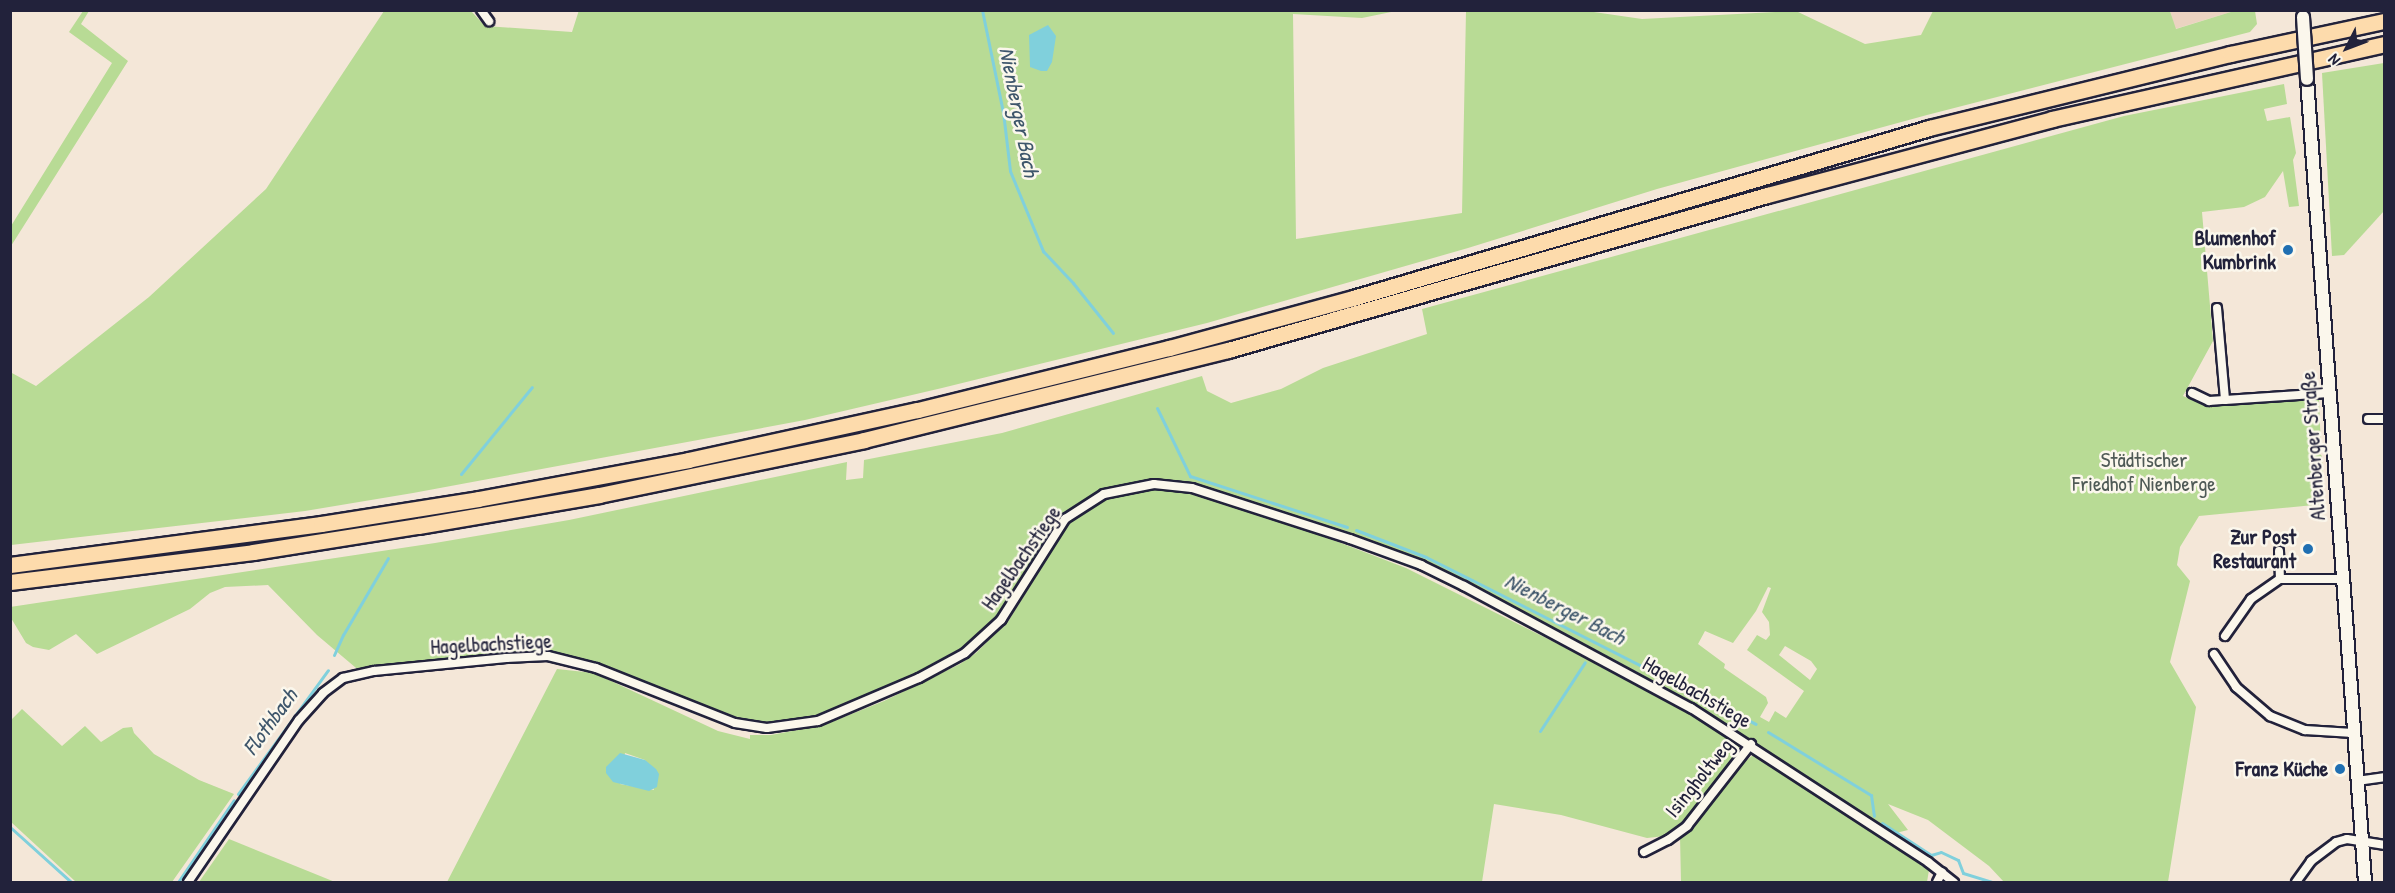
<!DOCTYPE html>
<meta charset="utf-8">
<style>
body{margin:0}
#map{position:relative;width:2395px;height:893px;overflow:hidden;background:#f4e7d8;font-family:"Patrick Hand",sans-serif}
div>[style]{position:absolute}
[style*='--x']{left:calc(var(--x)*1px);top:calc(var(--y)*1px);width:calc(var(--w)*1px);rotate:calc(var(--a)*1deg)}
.built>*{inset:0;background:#ebd3c1}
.green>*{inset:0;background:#b8db95}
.water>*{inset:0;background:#80d0dc}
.stream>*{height:3px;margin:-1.5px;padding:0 1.5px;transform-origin:1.5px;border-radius:1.5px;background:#80d0dc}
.roads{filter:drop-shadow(2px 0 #22223b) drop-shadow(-2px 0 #22223b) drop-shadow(0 2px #22223b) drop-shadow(0 -2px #22223b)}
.street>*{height:8px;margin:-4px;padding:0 4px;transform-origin:4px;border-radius:4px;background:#fbf7ec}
.secondary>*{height:12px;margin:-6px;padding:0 6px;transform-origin:6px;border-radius:6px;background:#fbf7ec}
.highway>*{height:15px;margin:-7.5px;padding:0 7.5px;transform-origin:7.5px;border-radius:7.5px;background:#fddbac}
.bridges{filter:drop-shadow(2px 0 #22223b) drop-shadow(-2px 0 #22223b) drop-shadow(0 2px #22223b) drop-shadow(0 -2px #22223b)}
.secondary-bridge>*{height:12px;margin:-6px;padding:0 6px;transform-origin:6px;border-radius:6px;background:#fbf7ec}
.dots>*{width:16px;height:16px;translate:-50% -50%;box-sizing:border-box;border:3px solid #fbf7ec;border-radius:50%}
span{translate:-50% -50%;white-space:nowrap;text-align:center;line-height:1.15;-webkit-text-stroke:5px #fbf7ec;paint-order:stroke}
.poi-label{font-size:21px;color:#22223b;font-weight:700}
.right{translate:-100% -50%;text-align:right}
.street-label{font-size:21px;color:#22223b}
.park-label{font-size:21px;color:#4f5a56}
.water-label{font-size:22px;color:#3e566b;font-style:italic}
.frame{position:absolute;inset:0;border:12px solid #22223b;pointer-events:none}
.north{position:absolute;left:2317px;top:18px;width:60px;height:60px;-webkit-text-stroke:4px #fbf7ec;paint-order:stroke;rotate:228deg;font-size:16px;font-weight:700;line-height:24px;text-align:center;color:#22223b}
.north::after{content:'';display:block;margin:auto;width:21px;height:27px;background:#22223b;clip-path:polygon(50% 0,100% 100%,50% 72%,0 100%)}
</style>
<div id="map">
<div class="built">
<div style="clip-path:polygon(2170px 10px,2234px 11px,2175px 29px)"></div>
</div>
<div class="green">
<div style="clip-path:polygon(579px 10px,1396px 11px,1362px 18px,1293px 14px,1296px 239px,1462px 213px,1466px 11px,1587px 11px,1642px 19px,1796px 11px,1865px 44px,1921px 35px,1933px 11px,2170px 11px,2176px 29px,2234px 11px,2255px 11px,2257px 24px,2250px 32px,1927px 115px,1657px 189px,1468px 248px,1207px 323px,942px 388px,805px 420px,413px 493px,305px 511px,11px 545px,10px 372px,36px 386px,149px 297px,266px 189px,384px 11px,471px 11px,485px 26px,572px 32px)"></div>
<div style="clip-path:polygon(83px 11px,89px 11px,81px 24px,128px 61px,11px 246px,11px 226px,112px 63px,69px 32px)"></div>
<div style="clip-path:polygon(2384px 63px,2384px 211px,2344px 255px,2332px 256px,2322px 73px)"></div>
<div style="clip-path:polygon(evenodd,2284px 84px,2287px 104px,2264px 109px,2267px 121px,2290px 117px,2296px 153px,2293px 160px,2299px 206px,2289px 207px,2283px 171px,2265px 197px,2244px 207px,2202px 212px,2213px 341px,2183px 396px,2203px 404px,2319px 398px,2321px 451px,2319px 453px,2322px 456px,2324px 504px,2199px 516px,2180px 547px,2177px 565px,2190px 581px,2170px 662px,2196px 707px,2168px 882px,2004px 882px,1989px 866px,1928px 820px,1888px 804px,1908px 830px,1892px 834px,1759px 745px,1643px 675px,1440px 571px,1175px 484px,1121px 489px,1065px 519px,1008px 610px,965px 653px,836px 714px,759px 727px,596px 668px,548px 656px,362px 673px,317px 635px,268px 585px,225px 587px,210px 593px,190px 609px,97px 654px,76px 634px,49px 650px,33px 647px,26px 643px,11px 618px,10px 607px,435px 543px,569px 520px,847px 462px,846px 480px,863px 478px,864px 460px,1002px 433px,1202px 376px,1207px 391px,1231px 403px,1281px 389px,1323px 368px,1427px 334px,1422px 309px,2124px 116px,2284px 84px,1768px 587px,1771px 588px,1762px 612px,1769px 622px,1770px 635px,1766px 640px,1757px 635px,1747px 650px,1804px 691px,1786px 718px,1775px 711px,1769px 722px,1760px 717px,1768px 703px,1766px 697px,1724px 668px,1725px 664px,1698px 644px,1705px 631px,1733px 643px,1756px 611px,1768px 587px,2284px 84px,1785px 646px,1811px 661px,1817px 669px,1810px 680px,1779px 655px,1785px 646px)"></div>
<div style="clip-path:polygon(evenodd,1178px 487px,1247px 507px,1406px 568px,1596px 663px,1681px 709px,1740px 746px,1734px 759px,1690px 816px,1665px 836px,1647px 838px,1561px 815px,1494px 804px,1482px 882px,447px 882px,557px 669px,594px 673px,718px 731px,750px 739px,750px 735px,771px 735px,824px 725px,884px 701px,960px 664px,976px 653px,1009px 620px,1070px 522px,1095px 503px,1129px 489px,1178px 487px,625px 753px,645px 760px,654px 790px,620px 784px,625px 753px)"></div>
<div style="clip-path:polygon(22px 709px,62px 746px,85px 726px,101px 742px,123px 728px,132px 727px,134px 733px,154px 754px,199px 780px,234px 794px,172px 882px,76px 882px,11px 822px,11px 720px)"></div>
<div style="clip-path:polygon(1753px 755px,1929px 870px,1927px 882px,1681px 882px,1680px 836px,1697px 823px,1742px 764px)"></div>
<div style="clip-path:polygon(229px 839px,335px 882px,199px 882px)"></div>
</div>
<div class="water">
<div style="clip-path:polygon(1048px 25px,1056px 36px,1052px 62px,1047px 71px,1041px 71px,1030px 67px,1029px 35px)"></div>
<div style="clip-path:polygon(620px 753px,645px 760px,656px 769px,659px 774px,657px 787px,649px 791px,613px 782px,606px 773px,606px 767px)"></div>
</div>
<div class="stream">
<div style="--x:982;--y:10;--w:104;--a:78.4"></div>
<div style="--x:1003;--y:112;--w:59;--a:83.2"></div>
<div style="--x:1010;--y:171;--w:87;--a:67.6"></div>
<div style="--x:1043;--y:251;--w:44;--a:46.8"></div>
<div style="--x:1073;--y:283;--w:64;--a:51.3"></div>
<div style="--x:1157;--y:408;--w:76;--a:64.1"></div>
<div style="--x:1190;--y:476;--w:165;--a:18"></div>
<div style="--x:461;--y:474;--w:112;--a:-50.8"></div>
<div style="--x:1356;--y:530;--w:75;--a:21.1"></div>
<div style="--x:1426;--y:557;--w:51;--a:26.6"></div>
<div style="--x:1472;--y:580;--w:318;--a:26.9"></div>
<div style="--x:334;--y:655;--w:22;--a:-66"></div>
<div style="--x:343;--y:635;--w:89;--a:-59.7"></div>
<div style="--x:1540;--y:731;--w:82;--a:-56.9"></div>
<div style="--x:1768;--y:732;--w:121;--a:31.5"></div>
<div style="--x:1871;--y:795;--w:21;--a:82"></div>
<div style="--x:238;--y:794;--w:153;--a:-54"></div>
<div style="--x:1882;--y:823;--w:59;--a:33.1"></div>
<div style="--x:1931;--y:855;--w:10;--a:-17"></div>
<div style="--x:1941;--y:852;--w:19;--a:25"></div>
<div style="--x:1958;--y:860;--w:14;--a:69"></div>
<div style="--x:1963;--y:873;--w:31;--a:17"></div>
<div style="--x:10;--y:827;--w:82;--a:42"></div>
<div style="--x:178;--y:882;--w:99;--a:-55.7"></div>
</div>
<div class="roads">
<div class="street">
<div style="--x:481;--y:10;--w:14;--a:54"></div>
<div style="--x:2217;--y:308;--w:92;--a:85"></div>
<div style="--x:2225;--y:400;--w:104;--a:-3.9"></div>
<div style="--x:2192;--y:393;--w:19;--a:25"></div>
<div style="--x:2209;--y:401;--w:16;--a:-4"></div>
<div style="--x:2368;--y:419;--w:16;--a:0"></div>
<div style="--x:2279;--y:551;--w:28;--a:88"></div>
<div style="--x:2225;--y:636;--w:45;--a:-54.9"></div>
<div style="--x:2251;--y:599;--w:35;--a:-35"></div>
<div style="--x:2280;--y:579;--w:62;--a:0"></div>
<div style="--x:2214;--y:654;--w:40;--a:56"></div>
<div style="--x:2236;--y:687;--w:45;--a:40.5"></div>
<div style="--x:2270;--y:716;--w:38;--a:22"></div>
<div style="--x:2305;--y:730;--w:48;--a:3.6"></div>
<div style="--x:2357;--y:781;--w:27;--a:-8"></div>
<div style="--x:1644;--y:852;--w:27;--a:-27"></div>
<div style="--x:1668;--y:840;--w:24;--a:-36"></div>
<div style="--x:1687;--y:826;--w:104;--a:-52"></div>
<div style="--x:188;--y:882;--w:196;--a:-55.6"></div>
<div style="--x:299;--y:720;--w:36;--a:-48"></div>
<div style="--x:323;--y:693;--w:25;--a:-37"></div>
<div style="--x:343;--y:678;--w:32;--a:-13"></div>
<div style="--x:374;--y:671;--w:133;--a:-5.6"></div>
<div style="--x:506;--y:658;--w:42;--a:-2.7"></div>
<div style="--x:548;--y:656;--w:49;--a:14"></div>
<div style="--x:596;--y:668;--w:149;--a:21.6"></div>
<div style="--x:735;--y:723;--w:32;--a:9"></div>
<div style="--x:767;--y:728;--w:51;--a:-7.8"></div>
<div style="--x:818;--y:721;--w:110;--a:-23.1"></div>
<div style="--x:919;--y:678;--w:52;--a:-28.5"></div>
<div style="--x:965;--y:653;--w:49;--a:-42.5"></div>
<div style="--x:1001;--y:620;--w:120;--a:-57.6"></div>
<div style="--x:1065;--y:519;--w:46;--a:-32.7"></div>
<div style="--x:1104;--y:494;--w:51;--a:-11.3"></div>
<div style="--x:1154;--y:484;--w:38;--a:6"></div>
<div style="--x:1192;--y:488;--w:166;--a:17.9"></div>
<div style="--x:1350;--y:539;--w:76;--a:20.1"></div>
<div style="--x:1421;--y:565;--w:48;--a:26"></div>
<div style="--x:1464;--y:586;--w:258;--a:28.3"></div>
<div style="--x:1691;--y:708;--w:283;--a:33"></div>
<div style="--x:1928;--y:862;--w:33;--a:38"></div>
<div style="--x:1937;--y:882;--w:11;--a:-63"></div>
<div style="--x:2296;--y:882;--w:26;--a:-54"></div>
<div style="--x:2311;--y:861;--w:31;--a:-37"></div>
<div style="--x:2336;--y:842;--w:11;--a:-15"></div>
<div style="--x:2347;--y:839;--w:37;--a:9"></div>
</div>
<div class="secondary">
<div style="--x:2307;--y:79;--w:805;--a:85.87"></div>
</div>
<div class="highway">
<div style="--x:10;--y:565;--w:314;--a:-7.5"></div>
<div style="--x:321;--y:524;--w:159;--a:-9"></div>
<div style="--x:478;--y:499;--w:214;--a:-10.5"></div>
<div style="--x:688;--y:460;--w:235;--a:-12.3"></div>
<div style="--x:918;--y:410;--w:259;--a:-13.9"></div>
<div style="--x:1169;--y:348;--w:191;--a:-15.2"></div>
<div style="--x:1353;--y:298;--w:601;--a:-16.44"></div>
<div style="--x:1929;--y:128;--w:310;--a:-13.8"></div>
<div style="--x:2230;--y:54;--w:157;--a:-12.1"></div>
<div style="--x:10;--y:582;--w:245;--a:-7"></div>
<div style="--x:253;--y:552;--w:167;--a:-9"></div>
<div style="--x:418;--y:526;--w:184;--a:-9.7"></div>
<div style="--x:599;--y:495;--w:271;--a:-11.7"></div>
<div style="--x:864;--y:440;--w:375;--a:-13.9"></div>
<div style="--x:1228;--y:350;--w:561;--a:-16.04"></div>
<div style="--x:1767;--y:195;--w:295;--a:-14.9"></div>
<div style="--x:2052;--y:119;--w:340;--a:-12.7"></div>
</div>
</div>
<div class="bridges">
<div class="secondary-bridge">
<div style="--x:2303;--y:17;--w:62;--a:86.3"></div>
</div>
</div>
<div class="dots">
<div style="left:2288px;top:250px;background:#1f6fb2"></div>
<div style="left:2308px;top:549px;background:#1f6fb2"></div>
<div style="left:2340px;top:769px;background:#1f6fb2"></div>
</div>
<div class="poi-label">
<span class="right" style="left:2276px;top:250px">Blumenhof<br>Kumbrink</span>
<span class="right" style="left:2296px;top:549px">Zur Post<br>Restaurant</span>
<span class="right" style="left:2328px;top:769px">Franz Küche</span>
</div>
<div class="street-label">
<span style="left:2313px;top:446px;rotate:-94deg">Altenberger Straße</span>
<span style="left:1021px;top:558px;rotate:-55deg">Hagelbachstiege</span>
<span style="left:491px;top:644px;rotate:-3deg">Hagelbachstiege</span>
<span style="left:1697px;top:692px;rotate:30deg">Hagelbachstiege</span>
<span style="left:1699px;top:778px;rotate:-51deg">Isingholtweg</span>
</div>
<div class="park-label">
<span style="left:2144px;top:472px">Städtischer<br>Friedhof Nienberge</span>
</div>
<div class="water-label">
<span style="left:1019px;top:112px;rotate:79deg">Nienberger Bach</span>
<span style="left:1565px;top:609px;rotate:27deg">Nienberger Bach</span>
<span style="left:270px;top:722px;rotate:-54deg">Flothbach</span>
</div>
<div class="frame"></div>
<div class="north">N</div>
</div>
